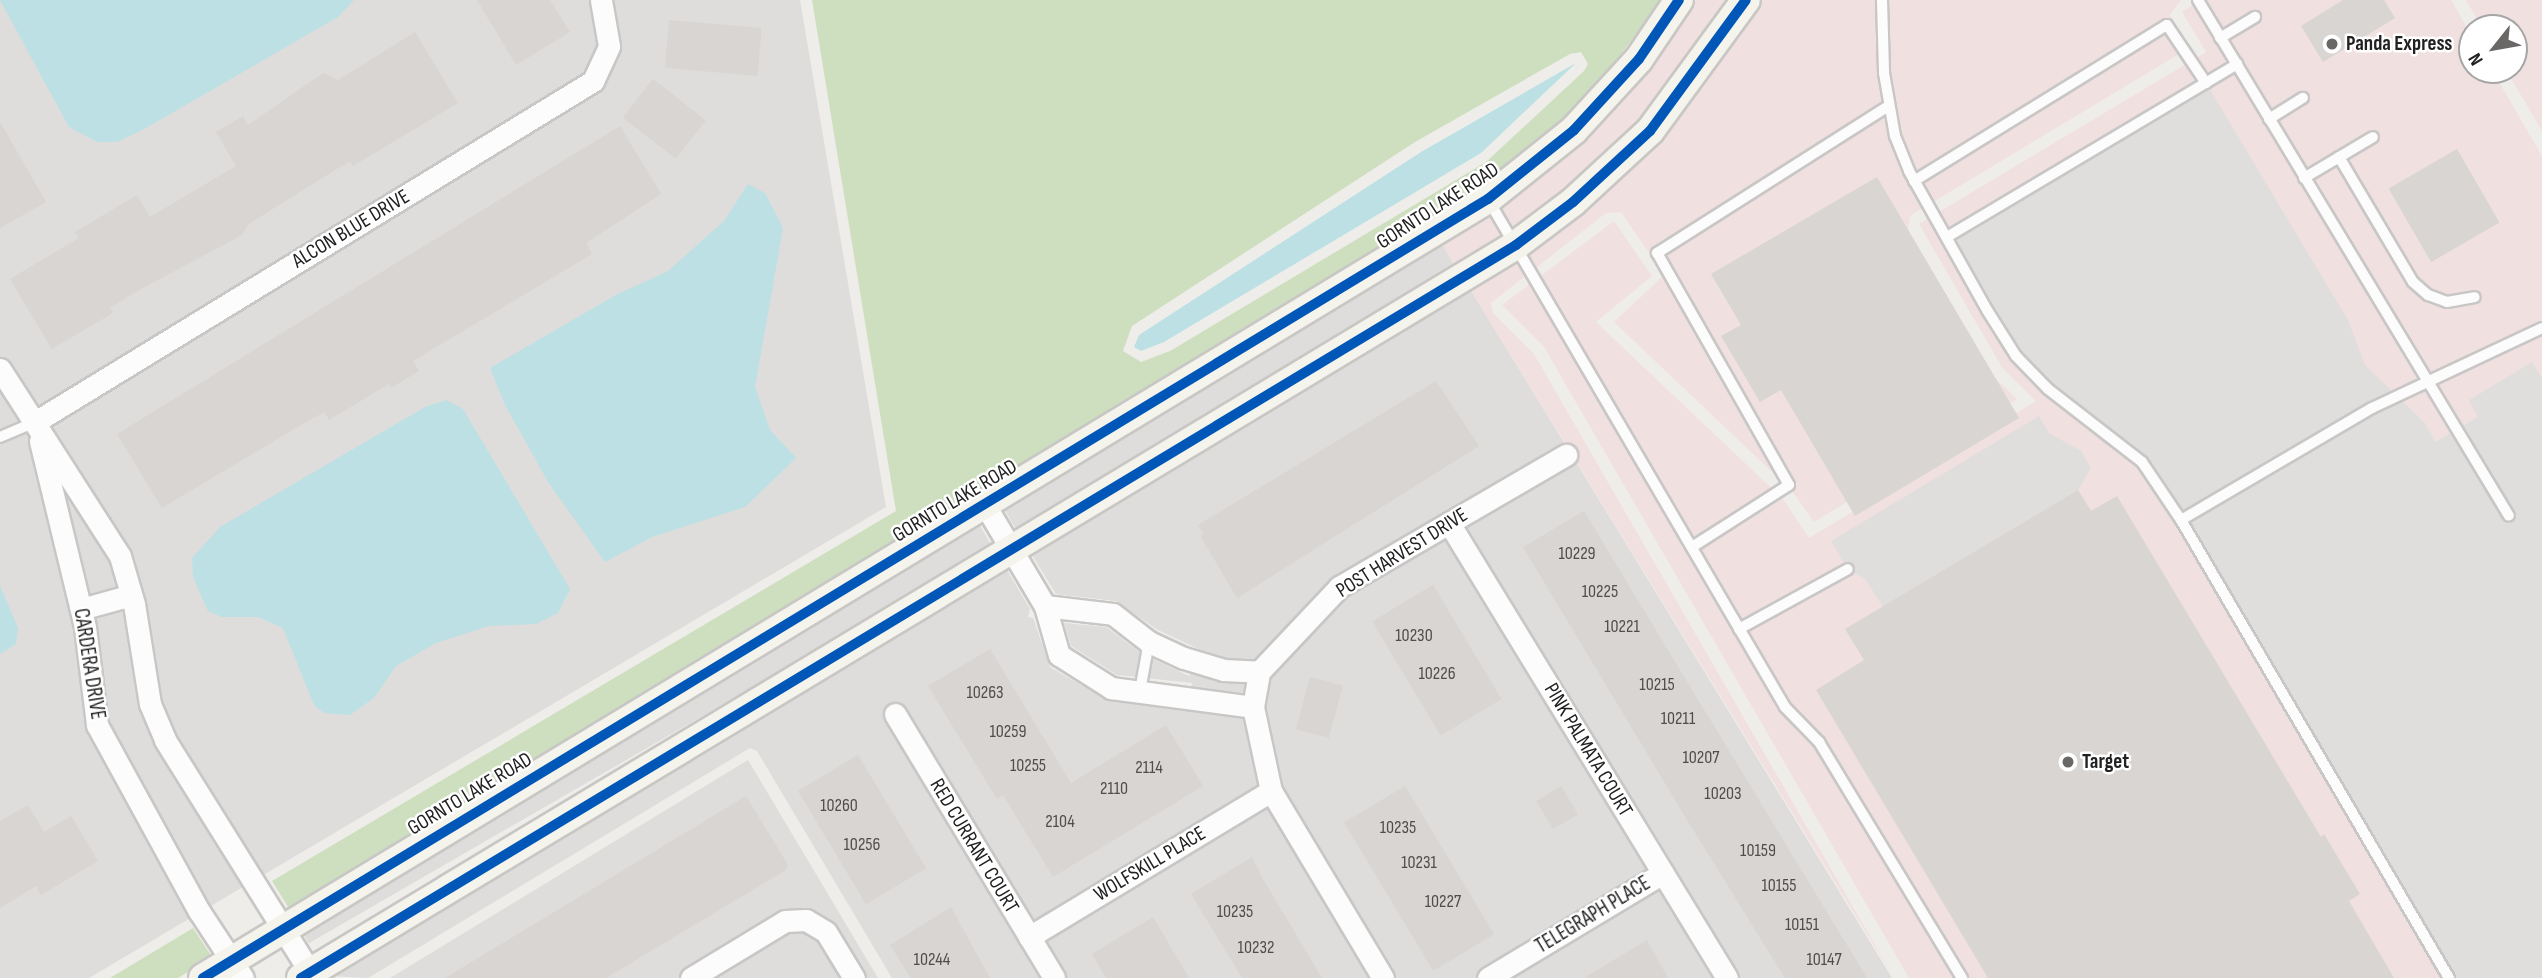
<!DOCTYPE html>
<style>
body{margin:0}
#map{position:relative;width:2542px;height:978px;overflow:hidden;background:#efedea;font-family:"Sofia Sans Condensed",sans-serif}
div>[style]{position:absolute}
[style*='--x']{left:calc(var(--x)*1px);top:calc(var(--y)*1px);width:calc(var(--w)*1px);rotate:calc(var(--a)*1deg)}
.residential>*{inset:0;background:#dedddb;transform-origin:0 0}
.commercial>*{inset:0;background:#f1e0e0}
.forest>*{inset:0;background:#cddfbe}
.parking>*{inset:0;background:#dfdedd}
.water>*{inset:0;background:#bce0e4}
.building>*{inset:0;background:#d8d5d2;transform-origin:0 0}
.roads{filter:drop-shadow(2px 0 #c8c7c6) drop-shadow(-2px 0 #c8c7c6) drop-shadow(0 2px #c8c7c6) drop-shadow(0 -2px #c8c7c6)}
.lane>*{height:10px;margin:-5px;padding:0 5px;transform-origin:5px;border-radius:5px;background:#fdfcfc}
.street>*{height:21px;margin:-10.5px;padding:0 10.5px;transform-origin:10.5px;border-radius:10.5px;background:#fdfcfc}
.secondary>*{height:28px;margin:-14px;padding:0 14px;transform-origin:14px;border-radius:14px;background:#f4f4ec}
.cycleway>*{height:10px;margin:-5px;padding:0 5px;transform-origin:5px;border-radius:5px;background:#0057b8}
.dots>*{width:19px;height:19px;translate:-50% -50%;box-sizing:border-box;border:4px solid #fff;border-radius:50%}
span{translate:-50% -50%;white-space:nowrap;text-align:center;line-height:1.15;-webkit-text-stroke:5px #fff;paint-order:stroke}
.number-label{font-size:18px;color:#4f4e4d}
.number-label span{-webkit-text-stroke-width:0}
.poi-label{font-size:21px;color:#212121;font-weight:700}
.left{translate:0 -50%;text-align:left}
.street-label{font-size:21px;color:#212121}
.north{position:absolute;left:2458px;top:14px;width:70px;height:70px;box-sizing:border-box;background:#fff;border:2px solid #a6a6a6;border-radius:50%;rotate:239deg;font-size:19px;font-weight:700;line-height:28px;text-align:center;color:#212121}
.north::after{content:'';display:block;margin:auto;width:24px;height:32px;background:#696867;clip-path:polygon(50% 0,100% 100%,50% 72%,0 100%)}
</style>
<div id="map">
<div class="residential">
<div style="clip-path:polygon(0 0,800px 0,886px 507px,89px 978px,0 978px)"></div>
<div style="left:1442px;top:244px;width:27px;height:512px;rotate:59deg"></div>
<div style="clip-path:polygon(1470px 289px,1892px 978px,892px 978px,757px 751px,750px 748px,368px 978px,330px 976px,1007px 570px,1030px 609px,1028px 617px,1033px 618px,1050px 667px,1108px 701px,1186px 710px,1192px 683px,1117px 675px,1071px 646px,1064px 623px,1106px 627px,1142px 654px,1189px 676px,1203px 651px,1158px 630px,1116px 601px,1056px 594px,1032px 555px)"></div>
<div style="left:979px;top:524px;width:28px;height:790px;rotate:60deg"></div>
<div style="clip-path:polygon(748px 760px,878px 978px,390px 978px)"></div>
</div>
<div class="commercial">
<div style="clip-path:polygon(1696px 0,1728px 0,1640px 123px,1537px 214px,1456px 267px,1442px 244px,1561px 160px,1650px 66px)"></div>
<div style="clip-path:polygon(1763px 0,2181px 0,2170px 15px,2189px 48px,1910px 216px,1908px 230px,1992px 375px,2017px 399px,1814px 522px,1792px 491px,1614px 322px,1664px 275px,1621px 212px,1606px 213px,1491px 303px,1493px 313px,1534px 354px,1894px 978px,1470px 289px,1553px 234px,1629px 171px,1660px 140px)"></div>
<div style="clip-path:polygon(2201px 0,2451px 0,2472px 36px,2472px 70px,2492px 70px,2542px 156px,2542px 978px,1909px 978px,1544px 347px,1502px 305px,1614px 221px,1652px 276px,1596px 322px,1783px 499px,1809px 538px,2036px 401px,2003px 369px,1919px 224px,2206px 52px,2182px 12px)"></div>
<div style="clip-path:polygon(2466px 0,2542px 0,2542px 131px,2506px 70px,2514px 70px,2514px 28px,2482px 28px)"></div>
</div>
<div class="forest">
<div style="clip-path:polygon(evenodd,812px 0,1663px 0,1585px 100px,1543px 140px,1480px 188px,290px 910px,272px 881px,896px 511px,812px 0,1581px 52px,1588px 64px,1584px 71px,1486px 162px,1170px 351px,1141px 362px,1123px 351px,1132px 326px,1415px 142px,1570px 54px,1581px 52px)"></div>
<div style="clip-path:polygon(193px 928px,212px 957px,178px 978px,110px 978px)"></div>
</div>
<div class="parking">
<div style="clip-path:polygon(2206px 83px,2348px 320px,2365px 365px,2425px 423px,2435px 442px,2478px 417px,2469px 400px,2532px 362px,2542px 378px,2542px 978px,2449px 978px,2142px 462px,2027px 368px,1947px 237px)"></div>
<div style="clip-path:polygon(2039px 416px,2049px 433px,2081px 451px,2091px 468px,2078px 490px,1883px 607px,1866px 580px,1848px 569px,1831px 541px)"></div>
</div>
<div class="water">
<div style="clip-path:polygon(0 0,354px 0,338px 17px,146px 128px,117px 142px,97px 142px,69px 127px)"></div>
<div style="clip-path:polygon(1576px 63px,1481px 153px,1164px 342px,1141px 351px,1134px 347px,1139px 335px,1421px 152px)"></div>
<div style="clip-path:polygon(748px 184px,765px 193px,783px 228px,755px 387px,770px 430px,796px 458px,745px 507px,652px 537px,605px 562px,548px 482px,505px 405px,490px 368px,616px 295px,668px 271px,724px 221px)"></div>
<div style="clip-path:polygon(446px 400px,463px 409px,570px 589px,558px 613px,536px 624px,489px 626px,436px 643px,396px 666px,374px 698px,350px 715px,324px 713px,314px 705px,283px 628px,258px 617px,222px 617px,208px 611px,193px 577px,192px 558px,220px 527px,425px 407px)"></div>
<div style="clip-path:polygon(0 586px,18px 628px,16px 644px,0 654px)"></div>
</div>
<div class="building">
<div style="clip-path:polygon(477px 0,550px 0,570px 32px,516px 65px)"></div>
<div style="clip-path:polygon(2343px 0,2384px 0,2395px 18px,2323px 62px,2301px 26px)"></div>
<div style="left:669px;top:20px;width:93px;height:48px;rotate:5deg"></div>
<div style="clip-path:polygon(415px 32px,458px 103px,353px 166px,350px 161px,306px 188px,249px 224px,242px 235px,141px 289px,110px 308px,113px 313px,52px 349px,10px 279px,79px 238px,75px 232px,137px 195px,150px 217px,236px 166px,216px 132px,243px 116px,248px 125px,323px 73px,338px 80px)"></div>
<div style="left:653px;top:79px;width:67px;height:49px;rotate:38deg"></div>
<div style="clip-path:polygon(0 122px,46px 202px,0 228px)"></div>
<div style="clip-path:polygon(620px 126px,661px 194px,586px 243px,592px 254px,413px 361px,419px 371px,391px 388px,389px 384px,329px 420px,325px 412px,311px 419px,162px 508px,117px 434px)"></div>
<div style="left:2457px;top:149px;width:85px;height:79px;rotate:60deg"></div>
<div style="clip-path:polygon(1877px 177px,2019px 418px,1855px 516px,1781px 390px,1760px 402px,1721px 336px,1741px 325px,1711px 274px)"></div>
<div style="clip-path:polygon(1436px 381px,1479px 446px,1237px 598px,1201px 537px,1204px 534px,1198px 525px)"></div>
<div style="clip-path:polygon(2078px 490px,2091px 511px,2117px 496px,2321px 837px,2324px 834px,2360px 894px,2349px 901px,2394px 978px,1988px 978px,1816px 690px,1864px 660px,1845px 629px)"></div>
<div style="clip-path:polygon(1584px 511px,1663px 642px,1867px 978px,1785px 978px,1692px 828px,1523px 547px)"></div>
<div style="left:1433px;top:585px;width:133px;height:71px;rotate:59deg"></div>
<div style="clip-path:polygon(990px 649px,1071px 783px,1166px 725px,1203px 786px,1053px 877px,1003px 795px,997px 799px,928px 686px)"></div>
<div style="left:1310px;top:677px;width:34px;height:54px;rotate:15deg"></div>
<div style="left:858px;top:755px;width:132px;height:70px;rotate:59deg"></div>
<div style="left:1405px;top:786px;width:173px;height:71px;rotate:59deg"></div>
<div style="left:1561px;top:786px;width:33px;height:29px;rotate:59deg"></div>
<div style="clip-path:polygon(746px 796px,788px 865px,786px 870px,606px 978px,445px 978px)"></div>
<div style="clip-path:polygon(28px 805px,44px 832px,71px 816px,98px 861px,41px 895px,36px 886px,0 908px,0 821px)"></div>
<div style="clip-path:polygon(1252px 857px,1263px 879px,1322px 978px,1242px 978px,1191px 894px)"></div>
<div style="clip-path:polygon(951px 907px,990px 978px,911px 978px,890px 945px)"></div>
<div style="clip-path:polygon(1153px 917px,1189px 978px,1106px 978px,1092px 954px)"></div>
<div style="clip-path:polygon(1647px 940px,1668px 978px,1584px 978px)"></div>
</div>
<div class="roads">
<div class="lane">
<div style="--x:1882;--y:0;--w:73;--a:88.4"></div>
<div style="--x:1884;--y:73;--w:64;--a:80.1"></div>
<div style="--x:1895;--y:136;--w:38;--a:68"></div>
<div style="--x:1909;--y:171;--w:159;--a:60.7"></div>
<div style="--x:1987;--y:310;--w:54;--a:57.8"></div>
<div style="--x:2016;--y:356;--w:46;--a:45.9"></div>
<div style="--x:2048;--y:389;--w:119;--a:37.8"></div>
<div style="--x:2142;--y:462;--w:70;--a:56.1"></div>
<div style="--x:2181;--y:520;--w:531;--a:59.67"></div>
<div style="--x:2198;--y:0;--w:602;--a:58.92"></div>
<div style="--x:2220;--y:38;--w:41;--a:-31"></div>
<div style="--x:2269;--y:119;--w:40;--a:-32"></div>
<div style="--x:2339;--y:157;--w:145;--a:59.4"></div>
<div style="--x:2413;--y:282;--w:20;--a:41"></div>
<div style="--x:2428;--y:295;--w:20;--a:20"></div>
<div style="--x:2447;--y:302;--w:28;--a:-10"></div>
<div style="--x:2304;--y:178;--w:80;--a:-30.7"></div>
<div style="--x:1914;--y:181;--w:297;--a:-31.7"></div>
<div style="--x:2167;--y:25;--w:70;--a:56.1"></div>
<div style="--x:1489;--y:201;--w:586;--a:59.67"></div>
<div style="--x:1785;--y:707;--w:49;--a:45.8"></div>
<div style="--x:1819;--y:742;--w:276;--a:58.8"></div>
<div style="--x:1947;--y:237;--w:338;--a:-30.8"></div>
<div style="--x:0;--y:437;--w:38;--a:-23"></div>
<div style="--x:2181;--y:520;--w:221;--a:-30.4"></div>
<div style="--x:2372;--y:408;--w:188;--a:-25.2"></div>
<div style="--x:1692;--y:547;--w:115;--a:-32.6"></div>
<div style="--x:1789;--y:485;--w:267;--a:-119.6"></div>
<div style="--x:1657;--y:253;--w:272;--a:-32.4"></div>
<div style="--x:1739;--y:629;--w:124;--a:-28.8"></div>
<div style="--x:1140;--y:691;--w:50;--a:-79.6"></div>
</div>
<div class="street">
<div style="--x:0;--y:369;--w:222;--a:57.3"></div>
<div style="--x:120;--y:556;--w:50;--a:73.7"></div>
<div style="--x:134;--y:604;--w:101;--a:80.9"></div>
<div style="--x:150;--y:704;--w:39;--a:67"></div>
<div style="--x:165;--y:740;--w:281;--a:58"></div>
<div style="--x:35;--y:422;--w:654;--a:-31.43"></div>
<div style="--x:593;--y:81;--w:38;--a:-65"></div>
<div style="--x:609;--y:46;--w:47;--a:-99.9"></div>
<div style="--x:40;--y:441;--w:191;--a:76.4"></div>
<div style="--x:85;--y:627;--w:99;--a:83"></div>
<div style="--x:97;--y:725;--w:212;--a:61.3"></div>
<div style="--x:199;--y:911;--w:80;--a:56.7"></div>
<div style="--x:985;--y:505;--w:117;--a:59.3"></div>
<div style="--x:1045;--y:606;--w:51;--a:74.1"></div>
<div style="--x:1059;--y:655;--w:62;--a:32.4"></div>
<div style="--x:1111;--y:688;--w:143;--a:7.6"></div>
<div style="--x:1449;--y:523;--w:533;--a:58.58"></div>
<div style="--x:1045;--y:606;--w:68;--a:6.7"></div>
<div style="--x:1113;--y:614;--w:46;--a:37.9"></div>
<div style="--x:1149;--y:642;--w:38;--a:25"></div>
<div style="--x:1184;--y:658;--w:42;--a:16.7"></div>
<div style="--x:1224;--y:670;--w:35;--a:3"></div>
<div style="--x:81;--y:609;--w:52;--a:-15.6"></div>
<div style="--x:895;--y:714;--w:308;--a:58.9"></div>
<div style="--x:1029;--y:937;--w:283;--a:-31.1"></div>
<div style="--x:691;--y:978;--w:110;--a:-31.2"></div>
<div style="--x:785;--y:921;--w:21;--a:-3"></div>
<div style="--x:806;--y:920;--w:23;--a:31"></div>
<div style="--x:826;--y:932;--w:54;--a:58.7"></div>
<div style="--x:1383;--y:978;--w:218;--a:-120.9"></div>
<div style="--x:1271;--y:791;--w:86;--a:-102.1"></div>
<div style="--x:1253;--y:707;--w:36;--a:-80"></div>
<div style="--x:1259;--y:672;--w:117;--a:-46.7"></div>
<div style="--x:1339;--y:587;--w:263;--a:-30.2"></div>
<div style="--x:1488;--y:978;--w:204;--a:-31"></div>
</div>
<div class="secondary">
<div style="--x:203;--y:978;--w:1503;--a:-31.23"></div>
<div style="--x:1488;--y:199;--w:110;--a:-38.7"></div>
<div style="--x:1574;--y:130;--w:96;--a:-47.5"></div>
<div style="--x:1639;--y:59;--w:71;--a:-55.9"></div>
<div style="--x:301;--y:978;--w:1419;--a:-31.1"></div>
<div style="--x:1516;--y:245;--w:71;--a:-37"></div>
<div style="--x:1573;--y:202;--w:105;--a:-42.7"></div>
<div style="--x:1650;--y:131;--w:162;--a:-53.8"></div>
</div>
</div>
<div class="cycleway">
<div style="--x:203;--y:978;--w:1503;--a:-31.23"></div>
<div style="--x:1488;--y:199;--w:110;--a:-38.7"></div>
<div style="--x:1574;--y:130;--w:96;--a:-47.5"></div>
<div style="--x:1639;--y:59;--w:71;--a:-55.9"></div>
<div style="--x:301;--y:978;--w:1419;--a:-31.1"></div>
<div style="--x:1516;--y:245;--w:71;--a:-37"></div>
<div style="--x:1573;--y:202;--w:105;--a:-42.7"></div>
<div style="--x:1650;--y:131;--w:162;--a:-53.8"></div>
</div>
<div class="dots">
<div style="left:2332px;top:44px;background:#696867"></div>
<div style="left:2068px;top:762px;background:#696867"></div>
</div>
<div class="number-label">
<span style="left:1577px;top:554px">10229</span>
<span style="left:1600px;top:592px">10225</span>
<span style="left:1622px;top:627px">10221</span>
<span style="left:1414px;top:636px">10230</span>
<span style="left:1437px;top:674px">10226</span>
<span style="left:1657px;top:685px">10215</span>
<span style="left:985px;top:693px">10263</span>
<span style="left:1678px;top:719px">10211</span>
<span style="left:1008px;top:732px">10259</span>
<span style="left:1701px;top:758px">10207</span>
<span style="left:1028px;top:766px">10255</span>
<span style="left:1149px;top:768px">2114</span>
<span style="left:1114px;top:789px">2110</span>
<span style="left:1723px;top:794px">10203</span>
<span style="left:839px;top:806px">10260</span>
<span style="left:1060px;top:822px">2104</span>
<span style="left:1398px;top:828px">10235</span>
<span style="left:862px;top:845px">10256</span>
<span style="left:1758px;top:851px">10159</span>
<span style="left:1419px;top:863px">10231</span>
<span style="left:1779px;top:886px">10155</span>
<span style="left:1443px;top:902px">10227</span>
<span style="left:1235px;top:912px">10235</span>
<span style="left:1802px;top:925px">10151</span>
<span style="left:1256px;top:948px">10232</span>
<span style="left:932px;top:960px">10244</span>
<span style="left:1824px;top:960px">10147</span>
</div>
<div class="poi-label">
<span class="left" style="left:2346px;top:44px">Panda Express</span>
<span class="left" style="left:2082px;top:762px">Target</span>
</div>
<div class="street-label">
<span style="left:1438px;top:206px;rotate:-33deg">GORNTO LAKE ROAD</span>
<span style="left:351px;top:229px;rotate:-31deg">ALCON BLUE DRIVE</span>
<span style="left:955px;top:501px;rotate:-31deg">GORNTO LAKE ROAD</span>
<span style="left:1402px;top:553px;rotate:-32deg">POST HARVEST DRIVE</span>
<span style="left:89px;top:664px;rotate:81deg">CARDERA DRIVE</span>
<span style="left:1588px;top:750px;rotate:59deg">PINK PALMATA COURT</span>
<span style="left:470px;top:794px;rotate:-31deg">GORNTO LAKE ROAD</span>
<span style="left:974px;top:846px;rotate:59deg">RED CURRANT COURT</span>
<span style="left:1150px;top:864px;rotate:-31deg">WOLFSKILL PLACE</span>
<span style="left:1593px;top:915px;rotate:-31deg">TELEGRAPH PLACE</span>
</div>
<div class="north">N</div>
</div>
